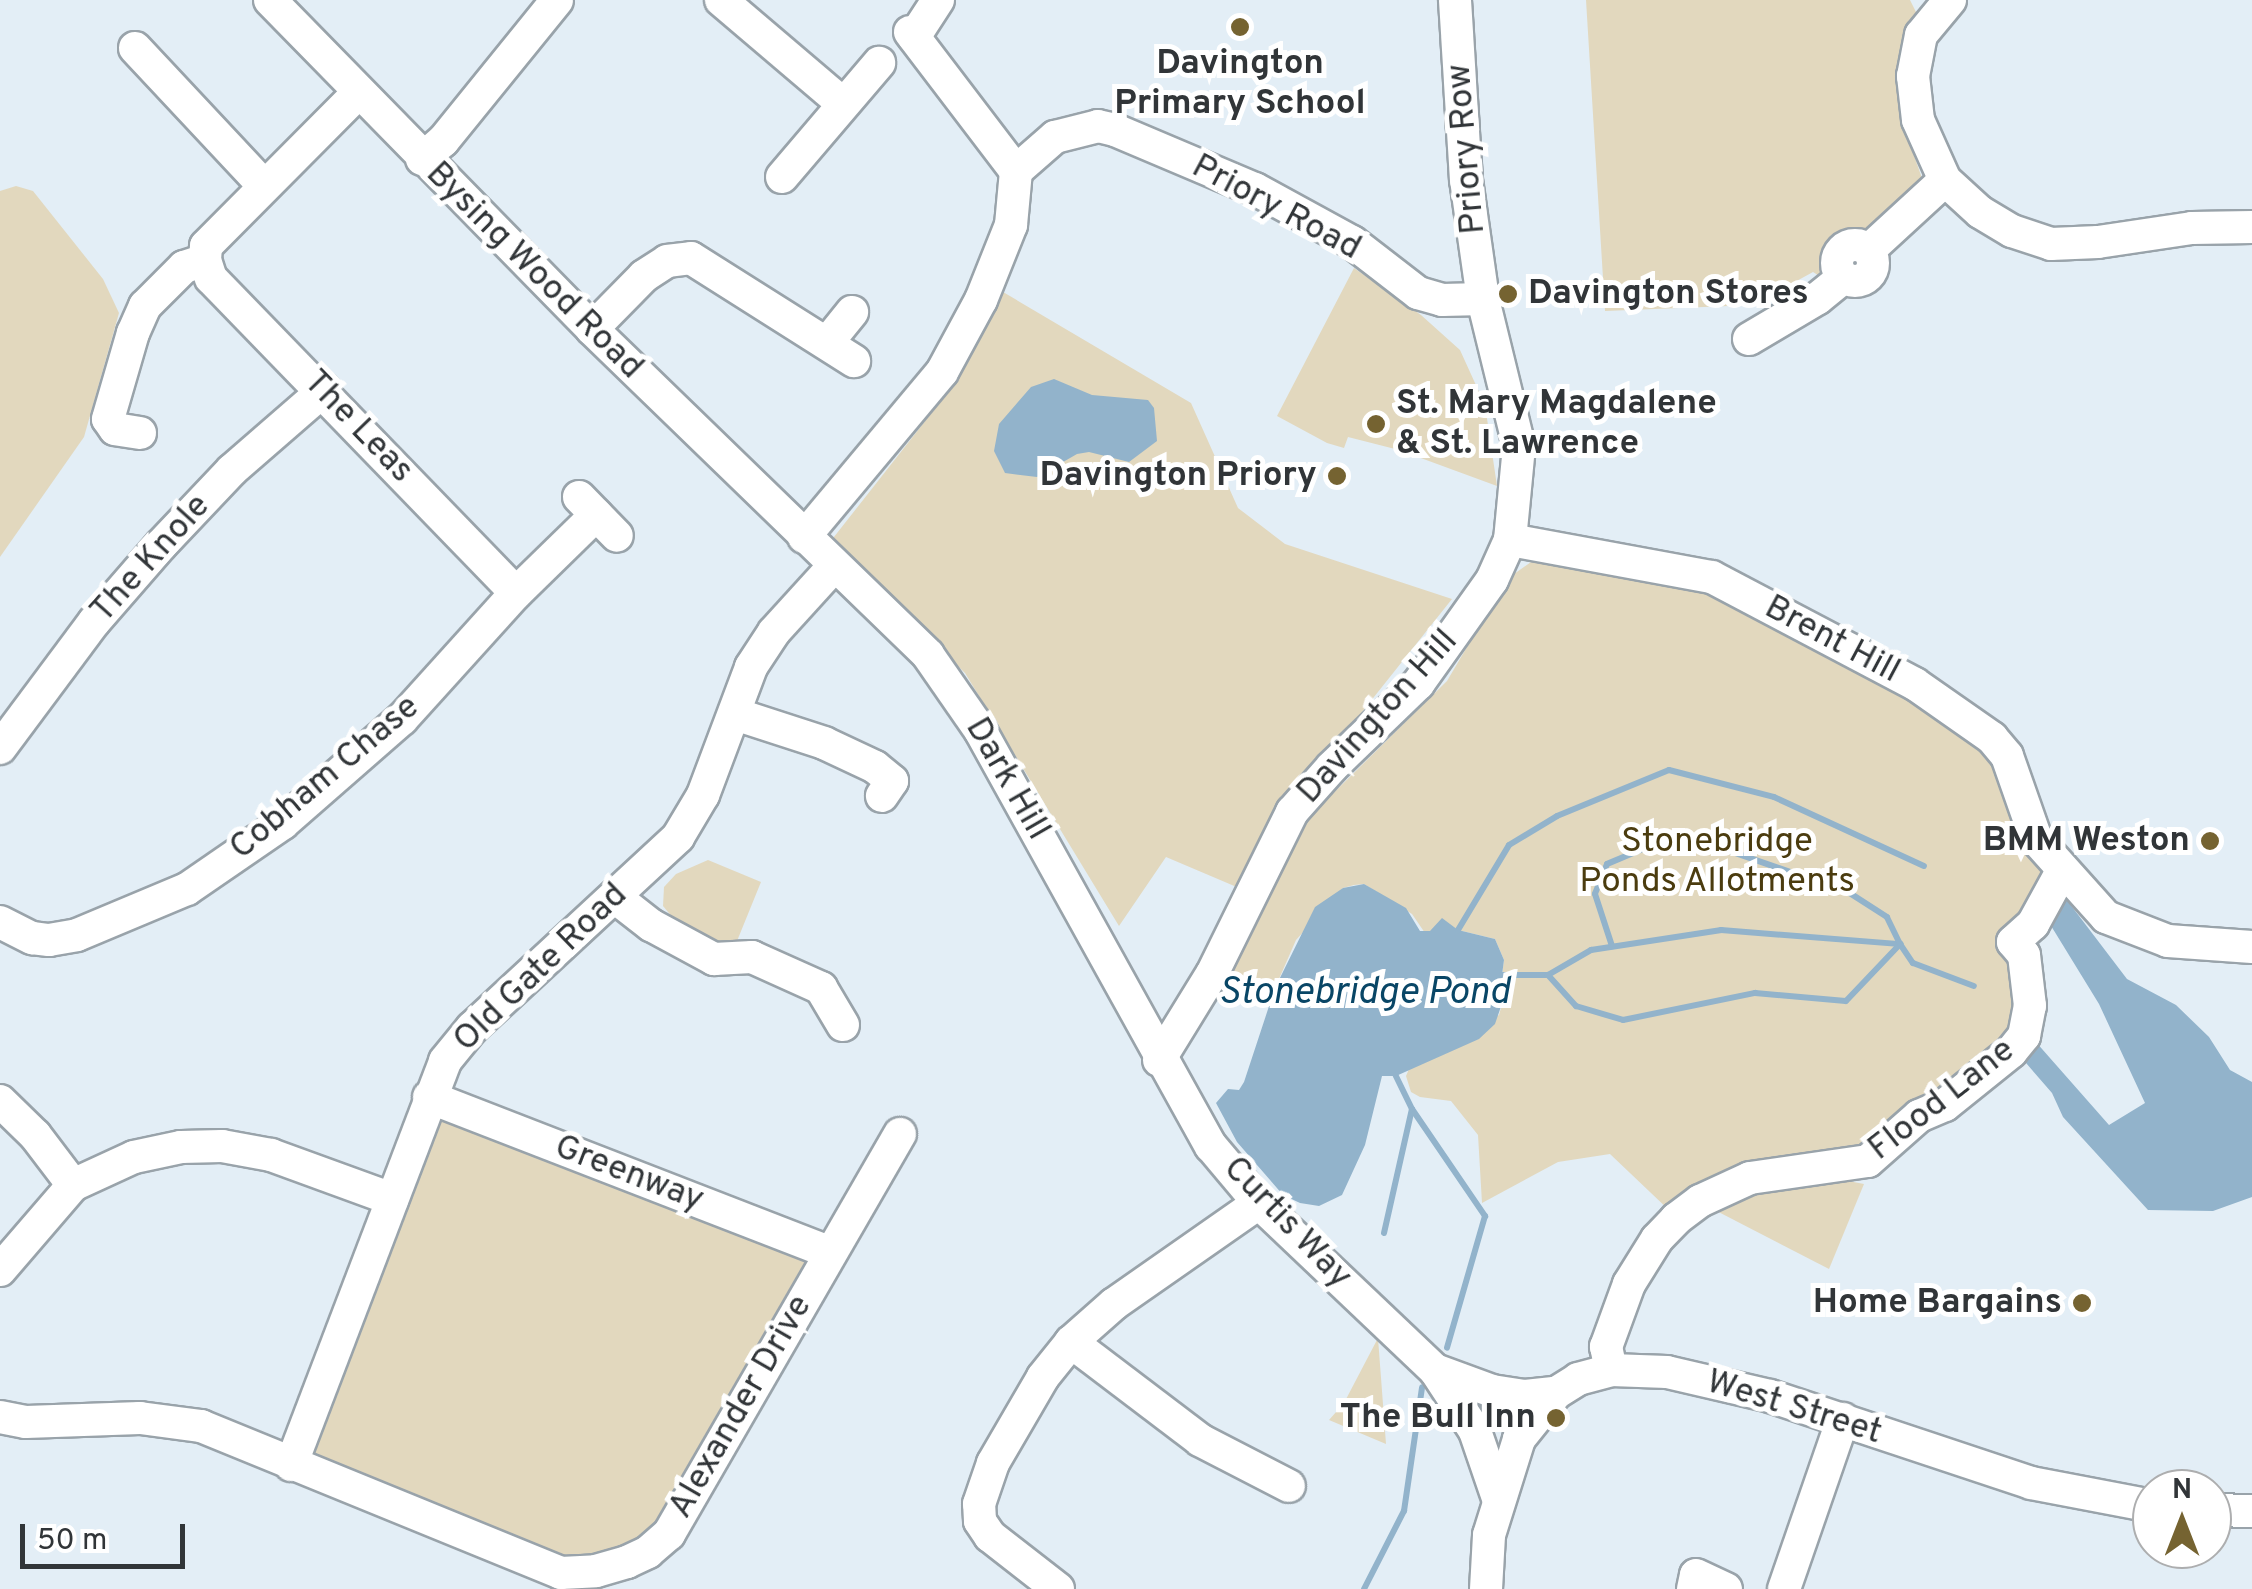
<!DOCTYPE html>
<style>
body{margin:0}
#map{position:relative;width:2252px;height:1589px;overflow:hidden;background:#e3eef6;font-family:Overpass,sans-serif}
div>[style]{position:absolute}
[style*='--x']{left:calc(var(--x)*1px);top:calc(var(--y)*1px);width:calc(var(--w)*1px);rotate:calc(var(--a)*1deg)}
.green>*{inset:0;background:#e2d8be}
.water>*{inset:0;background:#92b3cb}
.stream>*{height:6px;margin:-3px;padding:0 3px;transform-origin:3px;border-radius:3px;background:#92b3cb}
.roads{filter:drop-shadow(2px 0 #99a3aa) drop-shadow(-2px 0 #99a3aa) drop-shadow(0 2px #99a3aa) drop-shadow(0 -2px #99a3aa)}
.minor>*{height:32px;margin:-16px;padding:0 16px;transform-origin:16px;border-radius:16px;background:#fff}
.minor>.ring{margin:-16px;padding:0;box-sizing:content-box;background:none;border:32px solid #fff;border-radius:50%}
.dots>*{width:28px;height:28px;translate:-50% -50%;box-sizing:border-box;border:5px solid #fff;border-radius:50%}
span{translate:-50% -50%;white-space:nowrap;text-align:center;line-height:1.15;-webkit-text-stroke:10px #fff;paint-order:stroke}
.poi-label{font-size:35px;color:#313538;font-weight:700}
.left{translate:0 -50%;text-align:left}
.right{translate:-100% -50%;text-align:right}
.street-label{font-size:35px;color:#313538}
.park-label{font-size:35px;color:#4b3c0f}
.water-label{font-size:38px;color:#094666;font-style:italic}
.north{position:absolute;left:2132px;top:1469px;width:100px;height:100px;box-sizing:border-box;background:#fff;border:2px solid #adaeaf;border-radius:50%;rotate:0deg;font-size:28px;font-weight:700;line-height:40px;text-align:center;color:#313538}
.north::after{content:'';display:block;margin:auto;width:35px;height:45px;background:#756331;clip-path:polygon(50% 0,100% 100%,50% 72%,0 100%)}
.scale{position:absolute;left:20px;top:1524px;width:165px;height:45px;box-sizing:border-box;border:5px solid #313538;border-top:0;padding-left:12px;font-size:30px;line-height:35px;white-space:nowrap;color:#313538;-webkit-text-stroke:8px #fff;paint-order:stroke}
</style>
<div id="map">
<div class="green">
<div style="clip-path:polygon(1586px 0,1910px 0,1918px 16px,1905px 130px,1923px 181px,1869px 232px,1854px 232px,1830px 243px,1821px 277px,1813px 272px,1753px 305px,1605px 311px)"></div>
<div style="clip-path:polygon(16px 186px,33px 191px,103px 279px,119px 313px,84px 437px,0 557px,0 191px)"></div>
<div style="clip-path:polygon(1354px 268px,1421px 315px,1460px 350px,1485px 405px,1497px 486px,1399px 450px,1348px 437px,1344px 448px,1327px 443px,1277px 416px)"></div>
<div style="clip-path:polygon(998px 289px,1191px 403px,1238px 508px,1285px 544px,1452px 599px,1284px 810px,1239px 888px,1166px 857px,1119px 926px,965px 673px,830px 542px,926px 420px)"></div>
<div style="clip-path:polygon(1531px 562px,1715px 591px,1914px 698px,1993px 753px,2046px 883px,2018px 971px,2017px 1043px,1868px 1148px,1671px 1212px,1610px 1154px,1558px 1162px,1482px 1203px,1478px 1135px,1451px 1101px,1420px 1097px,1411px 1092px,1406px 1076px,1409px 1069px,1499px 1015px,1508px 983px,1502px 975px,1504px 960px,1495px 939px,1458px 930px,1425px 933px,1412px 914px,1364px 884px,1354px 885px,1343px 888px,1296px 940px,1275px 988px,1224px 968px,1295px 831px,1447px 681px,1507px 579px)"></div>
<div style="clip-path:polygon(708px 860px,761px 882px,737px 941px,716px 944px,678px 924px,663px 906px,664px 887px,676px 874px)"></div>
<div style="clip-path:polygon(429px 1097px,829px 1252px,669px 1534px,596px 1571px,291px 1465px)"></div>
<div style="clip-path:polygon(1822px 1176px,1864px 1184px,1829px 1269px,1705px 1205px,1755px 1186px)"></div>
<div style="clip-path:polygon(1378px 1338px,1386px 1444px,1329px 1420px,1344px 1403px)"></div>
</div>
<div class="water">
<div style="clip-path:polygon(1054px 379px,1092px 395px,1148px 400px,1154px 408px,1157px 441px,1129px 462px,1089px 452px,1077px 454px,1037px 477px,1005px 473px,994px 451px,999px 424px,1031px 387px)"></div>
<div style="clip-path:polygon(1364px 884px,1406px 908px,1420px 931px,1430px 931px,1442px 918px,1458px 930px,1495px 939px,1504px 960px,1502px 975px,1509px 983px,1495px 1024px,1479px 1039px,1396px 1076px,1382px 1076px,1365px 1145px,1342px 1195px,1319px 1206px,1300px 1203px,1283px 1195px,1237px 1142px,1216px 1103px,1228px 1089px,1239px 1090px,1244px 1082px,1275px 988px,1315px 907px,1343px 888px)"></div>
<div style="clip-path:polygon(2060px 891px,2127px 979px,2176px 1005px,2209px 1037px,2230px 1070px,2252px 1082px,2252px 1197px,2213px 1211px,2148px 1210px,2063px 1117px,2052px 1093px,2020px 1056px,2035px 1041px,2109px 1125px,2145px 1103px,2099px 1004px,2045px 916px)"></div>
</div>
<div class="stream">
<div style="--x:1458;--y:930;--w:99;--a:-59"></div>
<div style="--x:1509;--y:845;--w:56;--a:-31.1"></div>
<div style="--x:1557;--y:816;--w:121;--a:-22.3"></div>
<div style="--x:1669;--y:770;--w:108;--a:14.4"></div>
<div style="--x:1774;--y:797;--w:165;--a:24.7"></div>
<div style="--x:1502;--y:975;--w:46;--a:0"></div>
<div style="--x:1548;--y:975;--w:50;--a:-30.2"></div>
<div style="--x:1591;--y:950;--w:132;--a:-8.7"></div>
<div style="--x:1721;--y:930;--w:180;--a:4.5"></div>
<div style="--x:1900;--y:944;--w:23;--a:56"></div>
<div style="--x:1913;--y:963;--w:65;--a:20.7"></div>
<div style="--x:1548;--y:975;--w:42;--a:47.9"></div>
<div style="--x:1576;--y:1006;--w:49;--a:16.6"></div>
<div style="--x:1623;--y:1020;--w:135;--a:-11.6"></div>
<div style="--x:1755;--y:993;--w:91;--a:5"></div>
<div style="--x:1846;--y:1001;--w:79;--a:-46.5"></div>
<div style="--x:1900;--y:944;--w:30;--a:-116"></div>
<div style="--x:1887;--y:917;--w:46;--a:-147.3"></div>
<div style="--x:1848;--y:892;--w:156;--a:-160.9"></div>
<div style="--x:1701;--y:841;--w:56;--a:172.9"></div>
<div style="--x:1645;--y:848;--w:41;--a:157.2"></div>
<div style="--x:1607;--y:864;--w:32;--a:112"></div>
<div style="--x:1595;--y:894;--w:55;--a:71.9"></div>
<div style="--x:1412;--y:1109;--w:130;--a:55.7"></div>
<div style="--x:1485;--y:1216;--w:137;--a:106.1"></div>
<div style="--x:1384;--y:1233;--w:127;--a:-77.3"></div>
<div style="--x:1412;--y:1109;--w:37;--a:-116"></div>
<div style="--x:1364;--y:1589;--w:88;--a:-62.9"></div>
<div style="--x:1404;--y:1511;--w:125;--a:-81.7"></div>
</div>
<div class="roads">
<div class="minor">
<div style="--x:270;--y:0;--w:460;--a:45.6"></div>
<div style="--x:592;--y:329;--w:468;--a:44.1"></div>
<div style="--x:928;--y:655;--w:91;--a:55.3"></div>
<div style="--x:980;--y:730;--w:476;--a:61"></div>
<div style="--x:1211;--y:1146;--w:75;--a:49.9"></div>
<div style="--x:1259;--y:1203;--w:243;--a:43.5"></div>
<div style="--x:1435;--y:1370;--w:73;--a:56.7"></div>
<div style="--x:1475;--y:1431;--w:74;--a:71.1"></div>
<div style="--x:721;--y:0;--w:159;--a:40.4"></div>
<div style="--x:1950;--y:0;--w:45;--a:129.6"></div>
<div style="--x:1921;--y:35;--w:42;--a:101"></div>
<div style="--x:1913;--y:76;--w:44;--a:83.5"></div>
<div style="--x:1918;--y:120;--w:66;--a:65.8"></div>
<div style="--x:1945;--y:180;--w:47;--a:42.4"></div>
<div style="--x:1980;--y:212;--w:37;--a:31"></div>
<div style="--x:2012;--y:231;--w:41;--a:18.4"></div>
<div style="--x:2051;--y:244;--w:47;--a:-2.4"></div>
<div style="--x:2098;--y:242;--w:95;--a:-8.5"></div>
<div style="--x:2192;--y:228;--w:60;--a:-1"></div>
<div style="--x:910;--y:32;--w:175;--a:52.7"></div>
<div style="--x:914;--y:37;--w:44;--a:-57"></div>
<div style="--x:135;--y:48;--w:189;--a:46.9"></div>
<div style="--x:357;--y:94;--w:214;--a:134.8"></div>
<div style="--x:206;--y:246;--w:14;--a:94"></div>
<div style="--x:205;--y:260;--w:19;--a:72"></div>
<div style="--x:211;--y:278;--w:438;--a:45.9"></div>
<div style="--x:422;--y:159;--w:28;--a:-41"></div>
<div style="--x:443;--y:141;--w:181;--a:-51"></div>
<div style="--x:782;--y:177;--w:150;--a:-49.6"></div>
<div class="ring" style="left:1837px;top:245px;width:4px;height:4px"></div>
<div style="--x:1869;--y:250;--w:103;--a:-42.6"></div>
<div style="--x:592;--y:329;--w:74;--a:-45.5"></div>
<div style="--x:644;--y:276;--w:27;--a:-33"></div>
<div style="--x:667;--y:261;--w:24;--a:-7"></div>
<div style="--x:691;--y:258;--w:193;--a:32.3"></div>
<div style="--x:1749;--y:339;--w:80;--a:-30.7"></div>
<div style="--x:1818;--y:298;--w:32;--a:-39"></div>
<div style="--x:827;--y:343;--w:40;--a:-51"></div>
<div style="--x:140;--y:433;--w:25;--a:-171"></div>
<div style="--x:115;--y:429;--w:12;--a:-125"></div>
<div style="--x:108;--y:419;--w:90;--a:-73.8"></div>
<div style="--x:133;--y:333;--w:30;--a:-66"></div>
<div style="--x:145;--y:306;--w:55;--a:-45"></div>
<div style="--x:184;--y:267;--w:22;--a:-18"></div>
<div style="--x:579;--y:497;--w:54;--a:45.7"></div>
<div style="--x:804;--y:537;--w:215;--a:-50.1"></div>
<div style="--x:942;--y:372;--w:82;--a:-61.6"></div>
<div style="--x:981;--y:300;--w:81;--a:-68.2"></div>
<div style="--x:1011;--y:225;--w:54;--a:-84.7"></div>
<div style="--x:1016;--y:171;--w:52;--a:-41.1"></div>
<div style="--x:1055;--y:137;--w:44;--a:-14.3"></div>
<div style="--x:1098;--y:126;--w:17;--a:13"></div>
<div style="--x:1115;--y:130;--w:152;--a:22.9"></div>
<div style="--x:1255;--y:189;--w:111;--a:28.7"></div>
<div style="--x:1352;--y:242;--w:83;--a:37.7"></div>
<div style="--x:1418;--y:293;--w:25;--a:16"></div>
<div style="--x:1442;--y:300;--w:41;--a:-1.4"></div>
<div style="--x:1510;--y:540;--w:205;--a:10.4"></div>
<div style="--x:1712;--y:577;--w:229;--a:27.8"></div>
<div style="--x:1915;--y:684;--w:94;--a:35"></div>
<div style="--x:1992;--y:738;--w:23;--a:50"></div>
<div style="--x:2007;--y:756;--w:88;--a:70.7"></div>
<div style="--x:2036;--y:839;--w:105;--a:48.1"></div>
<div style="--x:2106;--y:917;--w:66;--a:21.2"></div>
<div style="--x:2168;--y:941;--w:84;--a:4.1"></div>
<div style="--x:735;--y:714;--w:94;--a:18"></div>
<div style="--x:824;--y:743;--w:56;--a:25.2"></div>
<div style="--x:875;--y:767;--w:22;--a:39"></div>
<div style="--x:892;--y:781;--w:18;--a:124"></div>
<div style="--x:0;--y:748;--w:157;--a:-53.3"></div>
<div style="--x:94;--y:622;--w:102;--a:-49"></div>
<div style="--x:161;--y:545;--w:103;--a:-46.6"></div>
<div style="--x:232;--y:470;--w:122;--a:-41"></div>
<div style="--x:615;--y:897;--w:46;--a:37.9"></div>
<div style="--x:651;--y:925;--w:72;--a:28.4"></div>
<div style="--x:714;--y:959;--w:38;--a:-3"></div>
<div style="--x:752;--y:957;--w:76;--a:24.2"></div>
<div style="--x:821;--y:988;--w:43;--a:59.3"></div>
<div style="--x:0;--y:922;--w:36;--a:27"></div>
<div style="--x:32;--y:938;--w:17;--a:7"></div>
<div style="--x:49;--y:940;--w:28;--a:-10"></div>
<div style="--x:77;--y:935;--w:119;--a:-22.7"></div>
<div style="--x:187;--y:889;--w:116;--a:-34.5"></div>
<div style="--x:283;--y:823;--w:158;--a:-41.2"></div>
<div style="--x:402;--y:719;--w:170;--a:-47.9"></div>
<div style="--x:516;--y:593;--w:112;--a:-44.3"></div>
<div style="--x:1159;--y:1060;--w:101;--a:-58.4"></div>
<div style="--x:1212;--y:974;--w:181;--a:-63.7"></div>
<div style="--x:1292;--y:812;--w:60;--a:-48.4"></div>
<div style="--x:1332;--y:767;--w:120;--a:-44"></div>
<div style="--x:1418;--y:684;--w:128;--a:-54.6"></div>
<div style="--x:1492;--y:580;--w:44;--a:-65.8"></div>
<div style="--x:1510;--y:540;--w:94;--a:-84.5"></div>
<div style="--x:1519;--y:446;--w:151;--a:-103.8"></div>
<div style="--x:1483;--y:299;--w:120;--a:-98.1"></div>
<div style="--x:1466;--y:180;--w:180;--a:-93.5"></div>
<div style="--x:429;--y:1097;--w:429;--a:21.2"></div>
<div style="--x:0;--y:1101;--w:49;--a:44.2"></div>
<div style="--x:35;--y:1135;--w:63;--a:52.8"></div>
<div style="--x:0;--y:1270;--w:112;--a:-49.3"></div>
<div style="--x:73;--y:1185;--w:67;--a:-24.7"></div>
<div style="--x:134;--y:1157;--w:48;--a:-12"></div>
<div style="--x:181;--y:1147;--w:41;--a:-1.4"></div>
<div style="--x:222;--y:1146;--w:50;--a:10.4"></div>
<div style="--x:271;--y:1155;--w:129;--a:20"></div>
<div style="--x:1071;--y:1342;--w:162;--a:37.2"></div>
<div style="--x:1200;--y:1440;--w:100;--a:27.3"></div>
<div style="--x:1435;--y:1370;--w:61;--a:20.2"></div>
<div style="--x:1492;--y:1391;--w:33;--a:9"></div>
<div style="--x:1525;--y:1396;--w:31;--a:-6"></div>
<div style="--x:1611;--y:1370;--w:24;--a:-102"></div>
<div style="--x:1606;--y:1347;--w:67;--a:-69.9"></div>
<div style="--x:1629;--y:1284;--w:53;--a:-58.1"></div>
<div style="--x:1657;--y:1239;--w:28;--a:-46"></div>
<div style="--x:1676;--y:1219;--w:30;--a:-37"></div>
<div style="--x:1700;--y:1201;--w:55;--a:-24.7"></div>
<div style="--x:1750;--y:1178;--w:119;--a:-8.2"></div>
<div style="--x:1868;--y:1161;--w:68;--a:-41.4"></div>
<div style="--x:1919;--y:1116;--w:28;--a:-23"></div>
<div style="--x:1945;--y:1105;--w:85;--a:-38.8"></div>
<div style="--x:2011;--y:1052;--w:21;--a:-51"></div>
<div style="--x:2024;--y:1036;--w:31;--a:-79"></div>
<div style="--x:2030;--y:1006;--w:51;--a:-96.7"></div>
<div style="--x:2024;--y:955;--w:17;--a:-130"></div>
<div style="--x:2013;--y:942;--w:27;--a:-42"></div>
<div style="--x:2033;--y:924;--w:60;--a:-61.3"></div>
<div style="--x:0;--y:1417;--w:26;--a:11"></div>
<div style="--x:26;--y:1422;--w:114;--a:-2"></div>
<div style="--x:140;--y:1418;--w:62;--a:7.5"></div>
<div style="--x:201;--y:1426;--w:389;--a:22.2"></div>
<div style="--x:561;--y:1573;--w:35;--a:-3"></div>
<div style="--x:596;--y:1571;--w:32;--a:-16"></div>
<div style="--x:627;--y:1562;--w:23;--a:-25"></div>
<div style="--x:648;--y:1552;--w:28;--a:-41"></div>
<div style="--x:669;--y:1534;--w:462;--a:-60"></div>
<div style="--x:291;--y:1465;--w:432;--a:-69.1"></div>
<div style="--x:445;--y:1061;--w:43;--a:-50.7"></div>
<div style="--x:472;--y:1028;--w:281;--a:-42.8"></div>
<div style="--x:678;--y:837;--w:49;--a:-59.2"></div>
<div style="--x:703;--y:795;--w:137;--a:-69.4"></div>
<div style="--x:751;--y:667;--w:42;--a:-56.7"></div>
<div style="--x:774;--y:632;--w:89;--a:-47.7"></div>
<div style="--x:2212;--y:1510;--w:40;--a:1.4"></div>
<div style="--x:1058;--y:1589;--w:86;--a:-142.1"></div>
<div style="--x:990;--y:1536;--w:18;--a:-124"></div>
<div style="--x:980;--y:1521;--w:17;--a:-93"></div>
<div style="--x:979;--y:1504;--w:43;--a:-71.1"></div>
<div style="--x:993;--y:1463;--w:99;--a:-59.8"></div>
<div style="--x:1043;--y:1377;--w:45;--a:-51.3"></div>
<div style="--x:1071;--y:1342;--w:57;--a:-41.5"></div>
<div style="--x:1114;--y:1304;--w:177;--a:-34.9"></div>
<div style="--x:1486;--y:1589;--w:54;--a:-86.8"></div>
<div style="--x:1489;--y:1535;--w:101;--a:-72.6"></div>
<div style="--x:1519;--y:1439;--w:59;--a:-51.2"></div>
<div style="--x:1556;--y:1393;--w:26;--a:-32"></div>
<div style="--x:1578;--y:1379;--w:34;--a:-15"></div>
<div style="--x:1611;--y:1370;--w:56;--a:2"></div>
<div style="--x:1667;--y:1372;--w:106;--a:13.1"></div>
<div style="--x:1770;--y:1396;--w:275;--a:18.4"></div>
<div style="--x:2031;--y:1483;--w:123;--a:10.8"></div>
<div style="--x:1693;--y:1589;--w:14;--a:-78"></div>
<div style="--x:1696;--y:1575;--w:33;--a:25"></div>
<div style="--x:1784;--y:1589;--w:180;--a:-70.9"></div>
</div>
</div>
<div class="dots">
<div style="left:1240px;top:27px;background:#756331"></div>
<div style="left:1508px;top:294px;background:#756331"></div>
<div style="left:1376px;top:424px;background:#756331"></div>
<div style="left:1337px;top:476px;background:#756331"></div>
<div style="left:2210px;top:841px;background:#756331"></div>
<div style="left:2082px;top:1303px;background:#756331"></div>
<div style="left:1556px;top:1418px;background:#756331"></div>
</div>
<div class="poi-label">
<span style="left:1240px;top:84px">Davington<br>Primary School</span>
<span class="left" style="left:1528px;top:294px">Davington Stores</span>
<span class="left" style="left:1396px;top:424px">St. Mary Magdalene<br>&amp; St. Lawrence</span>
<span class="right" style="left:1317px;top:476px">Davington Priory</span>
<span class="right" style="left:2190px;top:841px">BMM Weston</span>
<span class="right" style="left:2062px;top:1303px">Home Bargains</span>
<span class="right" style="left:1536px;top:1418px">The Bull Inn</span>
</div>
<div class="street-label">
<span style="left:1467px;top:149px;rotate:-95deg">Priory Row</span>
<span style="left:1276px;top:208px;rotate:28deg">Priory Road</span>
<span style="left:534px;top:271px;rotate:45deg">Bysing Wood Road</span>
<span style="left:358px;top:427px;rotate:46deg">The Leas</span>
<span style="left:151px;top:559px;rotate:-48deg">The Knole</span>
<span style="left:1832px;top:640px;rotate:28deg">Brent Hill</span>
<span style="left:1378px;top:717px;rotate:-48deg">Davington Hill</span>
<span style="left:325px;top:778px;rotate:-40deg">Cobham Chase</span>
<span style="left:1007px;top:779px;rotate:60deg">Dark Hill</span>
<span style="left:541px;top:968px;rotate:-44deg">Old Gate Road</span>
<span style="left:1942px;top:1100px;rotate:-38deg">Flood Lane</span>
<span style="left:629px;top:1174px;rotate:21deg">Greenway</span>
<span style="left:1287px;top:1223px;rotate:46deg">Curtis Way</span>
<span style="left:741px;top:1407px;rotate:-60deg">Alexander Drive</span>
<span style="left:1794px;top:1408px;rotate:17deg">West Street</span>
</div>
<div class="park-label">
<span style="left:1717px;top:862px">Stonebridge<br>Ponds Allotments</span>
</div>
<div class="water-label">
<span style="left:1364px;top:994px">Stonebridge Pond</span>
</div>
<div class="north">N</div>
<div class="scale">50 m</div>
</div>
